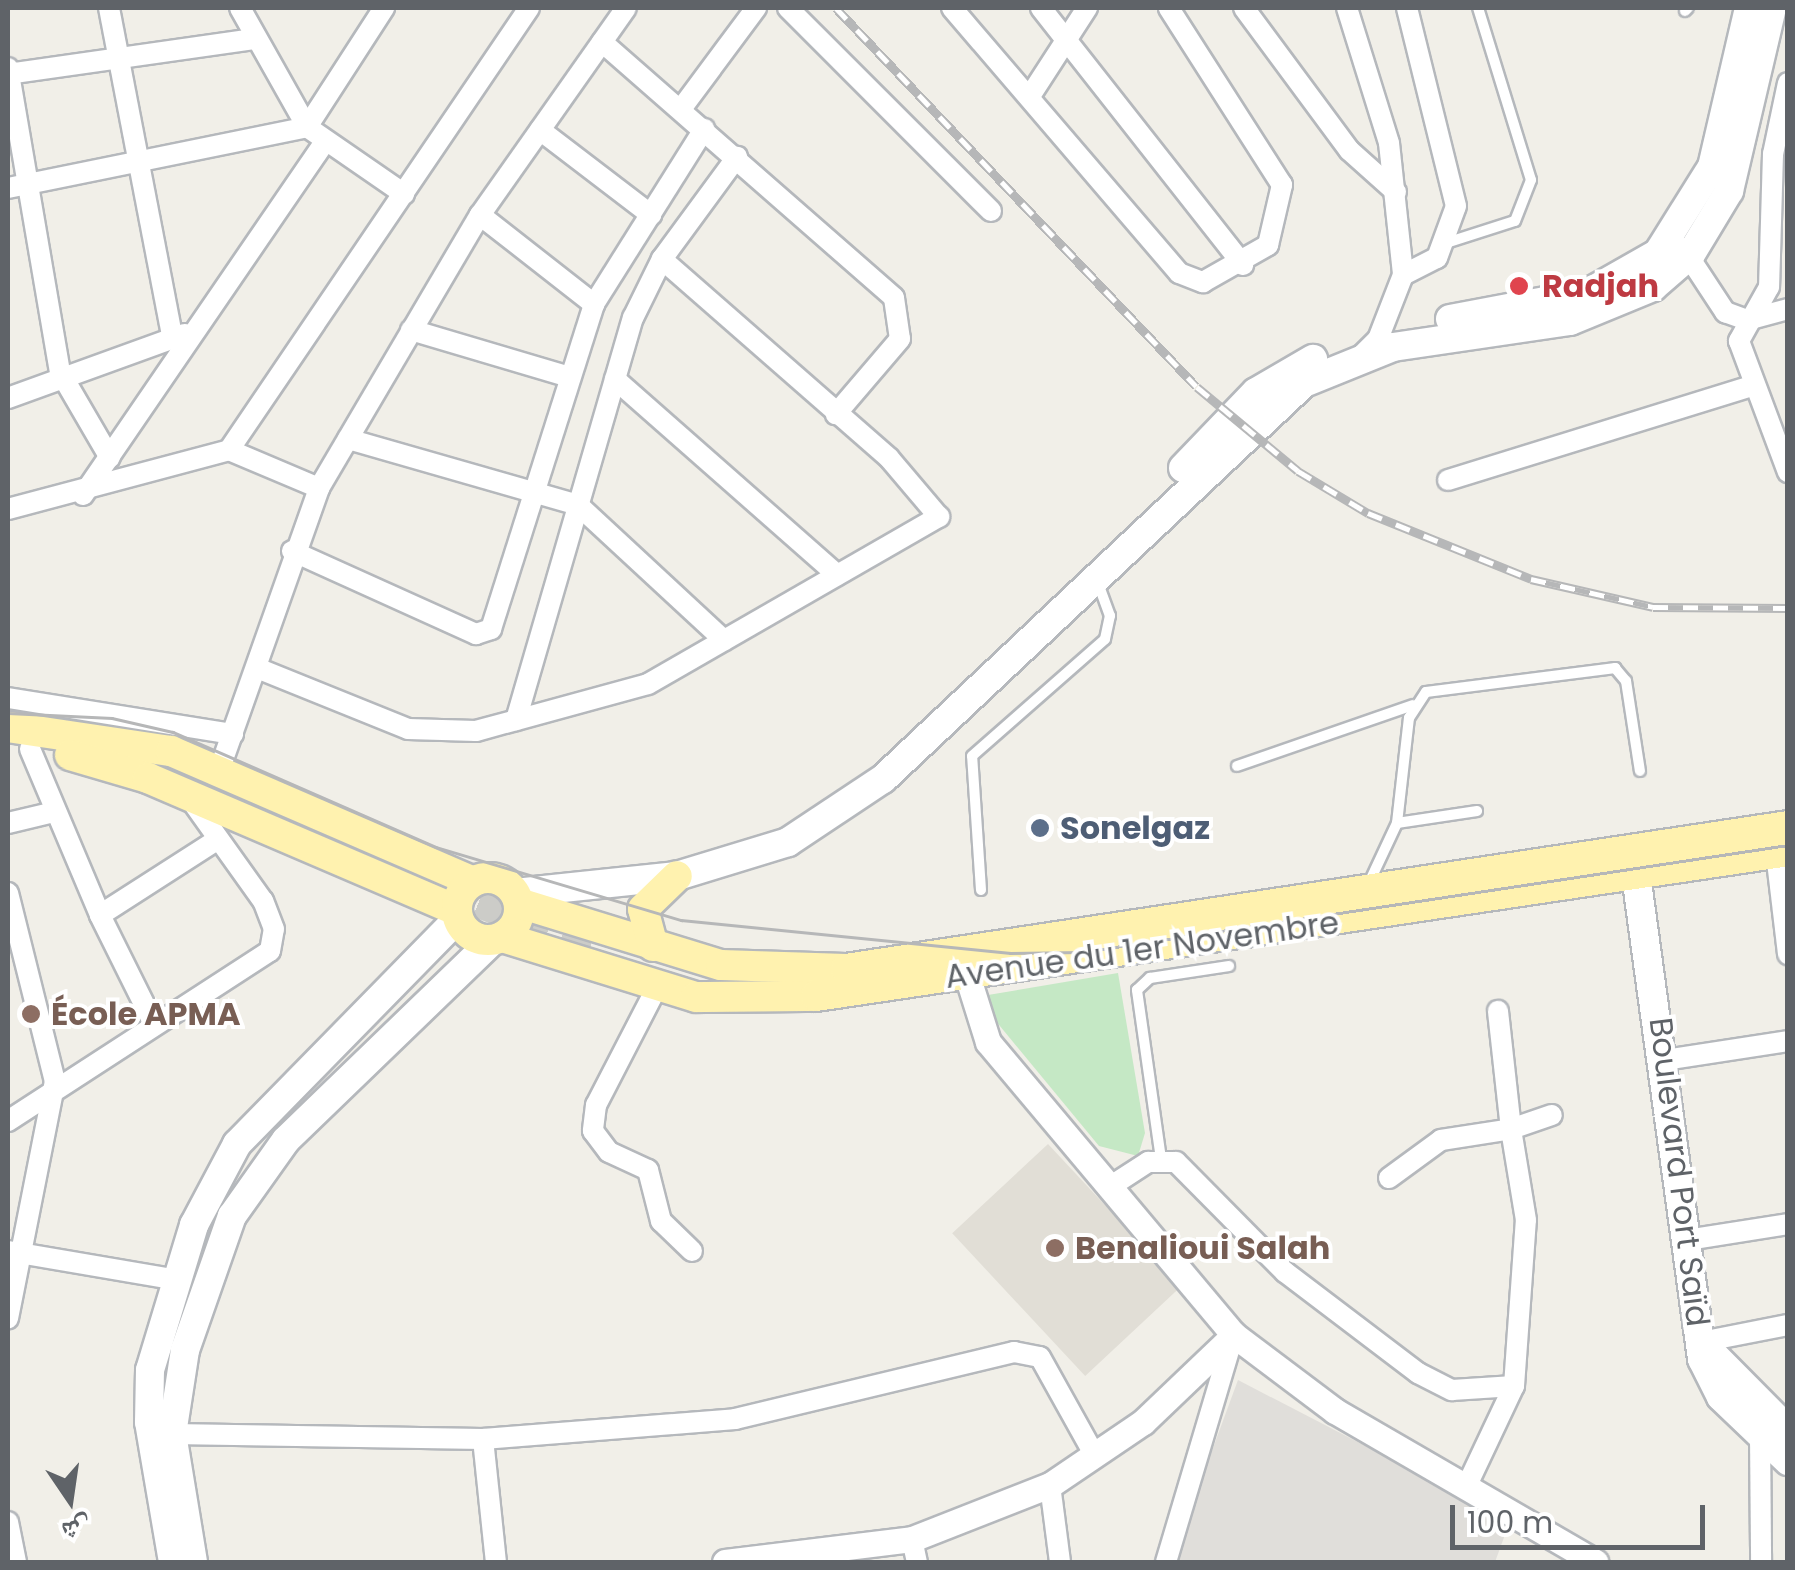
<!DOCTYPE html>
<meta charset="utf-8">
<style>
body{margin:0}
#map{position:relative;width:1795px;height:1570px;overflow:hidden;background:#f1efe8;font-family:Poppins,"Noto Naskh Arabic",sans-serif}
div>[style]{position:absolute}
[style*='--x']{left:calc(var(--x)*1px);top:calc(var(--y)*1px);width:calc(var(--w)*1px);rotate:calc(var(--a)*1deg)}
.industrial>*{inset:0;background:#e0deda}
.education>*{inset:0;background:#e1ded6;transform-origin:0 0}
.green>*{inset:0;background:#c5e8c5}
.primary-tunnel>*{height:30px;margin-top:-15px;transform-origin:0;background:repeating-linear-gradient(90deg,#ccccc8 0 30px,transparent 0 45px)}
.roads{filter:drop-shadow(2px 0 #b5b8bc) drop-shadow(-2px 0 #b5b8bc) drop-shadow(0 2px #b5b8bc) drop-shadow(0 -2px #b5b8bc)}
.service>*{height:10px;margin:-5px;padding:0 5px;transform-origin:5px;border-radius:5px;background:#fff}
.minor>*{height:20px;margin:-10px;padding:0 10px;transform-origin:10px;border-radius:10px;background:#fff}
.tertiary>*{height:25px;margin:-12.5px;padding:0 12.5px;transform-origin:12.5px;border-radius:12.5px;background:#fff}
.secondary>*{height:28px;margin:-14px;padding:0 14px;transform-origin:14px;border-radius:14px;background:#fff}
.primary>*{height:30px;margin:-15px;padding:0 15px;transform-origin:15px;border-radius:15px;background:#fff2af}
.primary>.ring{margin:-15px;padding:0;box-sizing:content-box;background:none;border:30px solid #fff2af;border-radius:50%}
.tram>*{height:2.5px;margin:-1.25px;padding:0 1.25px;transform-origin:1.25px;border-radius:1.25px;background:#b6b7b8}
.rail>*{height:9px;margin-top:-4.5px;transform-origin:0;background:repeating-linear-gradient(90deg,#fff 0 15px,#b6b7b8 0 30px);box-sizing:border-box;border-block:2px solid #b6b7b8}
.dots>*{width:28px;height:28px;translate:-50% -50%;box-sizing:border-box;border:5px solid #fff;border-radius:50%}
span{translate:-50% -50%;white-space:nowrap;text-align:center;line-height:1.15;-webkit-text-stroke:8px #fff;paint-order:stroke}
.health-label{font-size:32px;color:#be3a42;font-weight:700}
.left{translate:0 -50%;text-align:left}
.service-label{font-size:32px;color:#4e5e75;font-weight:700}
.street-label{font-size:32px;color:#5f6368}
.education-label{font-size:32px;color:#785e54;font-weight:700}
.frame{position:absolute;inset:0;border:10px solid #5f6368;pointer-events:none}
.north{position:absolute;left:20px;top:1450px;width:100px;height:100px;-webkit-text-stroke:8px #fff;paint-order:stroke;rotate:167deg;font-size:28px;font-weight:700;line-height:40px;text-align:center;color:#5f6368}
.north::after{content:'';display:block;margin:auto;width:35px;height:45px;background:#5f6368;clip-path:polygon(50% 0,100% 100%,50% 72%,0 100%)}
.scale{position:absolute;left:1450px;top:1505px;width:255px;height:45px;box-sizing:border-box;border:5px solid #5f6368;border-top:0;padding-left:12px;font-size:30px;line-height:35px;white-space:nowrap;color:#5f6368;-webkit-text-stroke:8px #fff;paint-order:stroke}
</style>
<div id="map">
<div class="industrial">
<div style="clip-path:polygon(1238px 1380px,1510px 1521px,1495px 1562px,1171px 1562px)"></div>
</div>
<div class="education">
<div style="left:1048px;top:1144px;width:195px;height:131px;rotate:47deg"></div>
</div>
<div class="green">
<div style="clip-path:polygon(1118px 973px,1145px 1133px,1138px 1156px,1099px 1146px,976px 997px)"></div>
</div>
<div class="primary-tunnel">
<div style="--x:395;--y:869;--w:225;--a:21.9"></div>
</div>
<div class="roads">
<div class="service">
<div style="--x:1685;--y:11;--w:4;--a:-45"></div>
<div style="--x:1446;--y:243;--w:72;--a:-17.7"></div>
<div style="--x:1515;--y:221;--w:44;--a:-68.7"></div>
<div style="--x:1531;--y:180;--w:180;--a:-107.1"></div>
<div style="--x:1237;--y:766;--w:186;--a:-19.1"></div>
<div style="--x:1397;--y:823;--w:81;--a:-8.5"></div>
<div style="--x:1368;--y:885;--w:68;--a:-64.9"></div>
<div style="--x:1397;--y:823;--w:106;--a:-83.5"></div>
<div style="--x:1409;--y:718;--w:31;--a:-57"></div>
<div style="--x:1426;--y:692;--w:191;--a:-7.2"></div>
<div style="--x:1615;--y:668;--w:17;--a:50"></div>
<div style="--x:1626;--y:681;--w:91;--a:81.2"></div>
<div style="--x:981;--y:890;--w:134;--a:-93.8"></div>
<div style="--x:972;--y:756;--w:177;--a:-41.3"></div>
<div style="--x:1105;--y:639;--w:24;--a:-78"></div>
<div style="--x:1110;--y:616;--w:35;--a:-110"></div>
<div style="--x:1161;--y:1159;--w:171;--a:-98.1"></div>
<div style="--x:1137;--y:990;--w:18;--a:-43"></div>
<div style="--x:1150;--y:978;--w:80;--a:-8.6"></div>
</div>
<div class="minor">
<div style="--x:109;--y:8;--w:334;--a:79.1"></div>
<div style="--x:240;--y:8;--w:137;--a:60.6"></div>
<div style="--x:307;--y:127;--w:142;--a:-57.1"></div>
<div style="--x:788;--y:8;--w:287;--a:45"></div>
<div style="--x:952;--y:8;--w:349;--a:49.4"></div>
<div style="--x:1179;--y:273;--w:26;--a:21"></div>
<div style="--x:1203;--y:282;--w:75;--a:-29.6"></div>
<div style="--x:1268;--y:245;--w:62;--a:-76.9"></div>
<div style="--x:1282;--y:185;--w:210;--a:-122.6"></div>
<div style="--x:1041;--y:8;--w:327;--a:51.8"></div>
<div style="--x:1244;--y:8;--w:177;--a:53.5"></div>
<div style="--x:1349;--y:150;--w:63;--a:41.8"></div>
<div style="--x:1347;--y:8;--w:141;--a:72.7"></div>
<div style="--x:1389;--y:143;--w:133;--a:83.9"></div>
<div style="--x:1403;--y:275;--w:69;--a:111.3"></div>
<div style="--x:1378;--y:339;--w:25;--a:135"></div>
<div style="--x:602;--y:42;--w:388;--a:41.2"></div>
<div style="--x:894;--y:298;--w:41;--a:81.7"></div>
<div style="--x:900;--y:339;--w:99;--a:130.5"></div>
<div style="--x:8;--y:68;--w:308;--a:80.3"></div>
<div style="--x:60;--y:372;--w:99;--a:59.8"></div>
<div style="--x:8;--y:74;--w:249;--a:-8.1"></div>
<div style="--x:1788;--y:83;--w:73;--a:101.9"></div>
<div style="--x:1773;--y:154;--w:133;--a:91.7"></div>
<div style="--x:1769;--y:287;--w:62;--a:119.1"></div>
<div style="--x:1739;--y:341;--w:140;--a:69.5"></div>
<div style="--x:1030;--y:96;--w:105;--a:-57.1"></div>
<div style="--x:681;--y:109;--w:126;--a:-53.4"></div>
<div style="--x:540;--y:130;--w:140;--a:37.4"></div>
<div style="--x:8;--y:188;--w:305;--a:-11.5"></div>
<div style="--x:307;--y:127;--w:118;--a:34.6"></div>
<div style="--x:480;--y:215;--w:145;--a:38"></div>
<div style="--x:1683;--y:248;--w:77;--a:56.7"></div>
<div style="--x:1725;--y:312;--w:23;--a:20"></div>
<div style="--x:1747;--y:320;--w:42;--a:-15"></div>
<div style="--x:1403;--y:275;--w:38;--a:-27"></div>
<div style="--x:1437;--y:258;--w:55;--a:-69.9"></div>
<div style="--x:1456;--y:206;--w:204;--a:-103.9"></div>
<div style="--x:411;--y:330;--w:162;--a:16.5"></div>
<div style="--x:615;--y:379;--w:296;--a:41.4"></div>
<div style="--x:8;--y:398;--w:188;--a:-19.9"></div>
<div style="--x:348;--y:439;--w:239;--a:16"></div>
<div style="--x:578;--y:505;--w:199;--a:42.8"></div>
<div style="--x:229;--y:450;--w:534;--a:-55.83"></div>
<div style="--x:1448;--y:480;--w:315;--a:-17.2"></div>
<div style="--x:83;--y:495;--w:425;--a:-55.6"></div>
<div style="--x:8;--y:509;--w:229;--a:-14.9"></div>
<div style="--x:229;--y:450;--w:98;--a:22.9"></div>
<div style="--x:292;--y:551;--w:202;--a:24.3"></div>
<div style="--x:476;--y:634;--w:16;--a:-18"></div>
<div style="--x:491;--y:629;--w:341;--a:-72.4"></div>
<div style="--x:594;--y:304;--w:207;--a:-57.8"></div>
<div style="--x:257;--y:668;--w:163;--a:22"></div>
<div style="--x:408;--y:729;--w:68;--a:1.7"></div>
<div style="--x:476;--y:731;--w:178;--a:-15.3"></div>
<div style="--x:648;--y:684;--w:336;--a:-29.9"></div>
<div style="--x:939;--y:517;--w:77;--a:-130.3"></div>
<div style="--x:889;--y:458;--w:302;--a:-138.8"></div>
<div style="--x:8;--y:698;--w:228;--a:9.1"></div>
<div style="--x:516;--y:720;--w:419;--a:-73.8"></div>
<div style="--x:633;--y:318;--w:66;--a:-63.8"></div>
<div style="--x:662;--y:259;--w:127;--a:-53.7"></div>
<div style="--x:30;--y:749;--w:180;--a:67.1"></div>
<div style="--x:220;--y:768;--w:297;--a:-70.5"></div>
<div style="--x:319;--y:488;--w:317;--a:-59.5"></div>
<div style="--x:480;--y:215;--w:253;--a:-54.8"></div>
<div style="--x:8;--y:823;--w:47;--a:-13.4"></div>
<div style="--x:1776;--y:853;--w:102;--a:83.2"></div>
<div style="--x:8;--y:893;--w:194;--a:76"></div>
<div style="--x:55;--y:1081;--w:242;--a:101.2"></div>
<div style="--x:656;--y:989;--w:131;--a:117.3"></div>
<div style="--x:596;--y:1105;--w:26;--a:97"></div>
<div style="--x:593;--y:1131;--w:26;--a:53"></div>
<div style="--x:609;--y:1152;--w:43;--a:24.8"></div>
<div style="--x:648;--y:1170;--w:53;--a:75.7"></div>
<div style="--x:661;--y:1221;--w:43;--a:44.1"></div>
<div style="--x:154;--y:1024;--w:122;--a:-116.4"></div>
<div style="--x:100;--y:915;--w:139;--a:-32.7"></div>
<div style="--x:1664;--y:1060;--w:125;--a:-8.7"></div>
<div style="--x:8;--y:1121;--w:312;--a:-33"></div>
<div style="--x:270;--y:951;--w:22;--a:-80"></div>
<div style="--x:274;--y:929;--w:30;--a:-111"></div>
<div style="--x:263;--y:901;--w:129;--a:-125.5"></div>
<div style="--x:1389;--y:1178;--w:64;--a:-36.2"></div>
<div style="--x:1441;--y:1140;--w:71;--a:-8.9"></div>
<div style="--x:1511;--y:1129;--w:119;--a:-96.3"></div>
<div style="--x:1108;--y:1188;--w:48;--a:-33"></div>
<div style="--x:1148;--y:1162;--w:28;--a:0"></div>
<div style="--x:1176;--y:1162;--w:155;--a:45.3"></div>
<div style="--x:1285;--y:1272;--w:167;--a:37.2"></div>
<div style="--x:1418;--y:1373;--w:38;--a:27"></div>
<div style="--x:1452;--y:1390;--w:62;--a:-3.7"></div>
<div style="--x:1687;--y:1240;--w:102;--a:-9"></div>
<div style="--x:8;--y:1251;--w:166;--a:9.7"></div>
<div style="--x:1701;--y:1342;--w:89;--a:-11.1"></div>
<div style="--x:172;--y:1434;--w:311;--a:0.9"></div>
<div style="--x:483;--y:1439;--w:253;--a:-4.5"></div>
<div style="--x:735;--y:1419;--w:287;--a:-13.5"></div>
<div style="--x:1014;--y:1352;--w:26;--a:11"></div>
<div style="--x:1040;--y:1357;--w:111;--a:60.9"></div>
<div style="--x:1760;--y:1435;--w:127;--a:89.5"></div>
<div style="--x:483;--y:1439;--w:124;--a:84"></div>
<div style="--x:1469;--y:1481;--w:105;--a:-64.7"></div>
<div style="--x:1514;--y:1386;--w:166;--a:-85.9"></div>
<div style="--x:1526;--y:1220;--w:92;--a:-99.4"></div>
<div style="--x:1511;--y:1129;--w:43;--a:-18.9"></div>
<div style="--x:1050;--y:1485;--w:78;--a:82.6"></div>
<div style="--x:8;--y:1522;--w:41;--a:78.7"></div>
<div style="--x:912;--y:1539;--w:24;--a:78"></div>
<div style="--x:1166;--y:1562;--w:235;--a:-73.4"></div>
</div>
<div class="tertiary">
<div style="--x:962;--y:959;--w:87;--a:72.6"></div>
<div style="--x:988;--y:1042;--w:383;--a:50"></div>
<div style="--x:1234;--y:1335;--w:126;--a:37"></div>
<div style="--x:1335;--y:1411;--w:301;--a:30.1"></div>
<div style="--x:725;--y:1562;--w:188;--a:-7"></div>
<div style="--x:912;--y:1539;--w:148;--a:-21.4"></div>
<div style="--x:1050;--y:1485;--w:112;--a:-34.1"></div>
<div style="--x:1143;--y:1422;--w:126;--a:-43.7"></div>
</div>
<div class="secondary">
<div style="--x:1450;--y:319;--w:140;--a:-10.7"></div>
<div style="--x:1588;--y:293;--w:81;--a:-29.7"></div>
<div style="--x:1658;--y:253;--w:102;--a:-57.9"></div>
<div style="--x:1712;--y:167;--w:163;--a:-76.9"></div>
<div style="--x:1183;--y:468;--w:105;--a:-46.2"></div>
<div style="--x:1256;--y:392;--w:66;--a:-30.1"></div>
<div style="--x:1633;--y:853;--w:511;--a:82.23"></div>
<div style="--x:1702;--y:1359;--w:42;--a:63.4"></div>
<div style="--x:1721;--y:1397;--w:93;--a:43.7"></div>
<div style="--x:515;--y:893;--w:163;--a:-6"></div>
<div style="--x:677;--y:876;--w:116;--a:-17"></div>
<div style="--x:788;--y:842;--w:114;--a:-33.6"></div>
<div style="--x:883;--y:779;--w:578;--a:-43.25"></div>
<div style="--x:1304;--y:383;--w:96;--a:-22"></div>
<div style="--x:1393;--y:347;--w:179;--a:-8.4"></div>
<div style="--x:1570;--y:321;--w:90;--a:-22.3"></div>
<div style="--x:1653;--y:287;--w:50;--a:-41"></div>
<div style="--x:1691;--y:254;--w:74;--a:-58.9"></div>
<div style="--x:1729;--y:191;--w:188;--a:-76.8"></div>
<div style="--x:1705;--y:1346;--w:118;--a:45.3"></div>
<div style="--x:173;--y:1562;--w:142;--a:-99.7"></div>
<div style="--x:149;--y:1422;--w:52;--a:-88.9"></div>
<div style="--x:150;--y:1370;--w:152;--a:-73.1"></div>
<div style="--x:194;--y:1225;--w:92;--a:-62"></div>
<div style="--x:237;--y:1144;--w:316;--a:-45.6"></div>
<div style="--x:193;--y:1562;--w:130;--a:-99.3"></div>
<div style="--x:172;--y:1434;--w:85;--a:-81.2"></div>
<div style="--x:185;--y:1350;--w:142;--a:-70.7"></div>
<div style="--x:232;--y:1216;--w:93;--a:-54.6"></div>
<div style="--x:286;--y:1140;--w:288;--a:-44"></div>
</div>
<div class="primary">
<div style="--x:8;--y:727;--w:165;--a:8.4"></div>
<div style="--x:171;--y:751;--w:328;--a:23.4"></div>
<div style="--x:70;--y:755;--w:81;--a:16.4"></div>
<div style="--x:148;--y:778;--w:335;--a:23.2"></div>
<div class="ring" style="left:457px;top:878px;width:32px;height:32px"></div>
<div style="--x:519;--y:903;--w:211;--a:17.1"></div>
<div style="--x:721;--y:965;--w:125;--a:1.8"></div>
<div style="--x:846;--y:969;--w:953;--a:-8.63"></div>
<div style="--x:502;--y:937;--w:203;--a:17.2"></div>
<div style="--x:696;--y:997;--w:120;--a:-0.5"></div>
<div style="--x:816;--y:996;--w:983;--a:-8.48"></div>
<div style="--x:653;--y:946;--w:38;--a:-105"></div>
<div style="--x:643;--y:909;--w:47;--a:-44.1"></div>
</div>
</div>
<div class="tram">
<div style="--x:8;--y:713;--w:104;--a:2.8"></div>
<div style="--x:112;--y:718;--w:63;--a:12.9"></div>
<div style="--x:173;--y:732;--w:287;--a:23.6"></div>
<div style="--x:436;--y:847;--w:256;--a:16.6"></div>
<div style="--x:681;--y:920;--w:331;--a:5.7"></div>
<div style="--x:1010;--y:953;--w:72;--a:-0.8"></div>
<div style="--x:1082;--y:952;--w:714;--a:-8.62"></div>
</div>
<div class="rail">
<div style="--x:836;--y:8;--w:522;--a:46.4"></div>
<div style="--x:1197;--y:387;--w:131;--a:39.7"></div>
<div style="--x:1298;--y:471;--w:82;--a:31"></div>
<div style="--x:1368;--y:513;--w:176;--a:22"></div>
<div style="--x:1531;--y:579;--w:125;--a:12.9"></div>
<div style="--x:1653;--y:607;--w:135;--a:0.4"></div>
</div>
<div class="dots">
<div style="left:1519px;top:286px;background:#e0444e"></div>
<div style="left:1040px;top:828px;background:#5c6f8a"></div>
<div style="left:31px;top:1014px;background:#8d6e63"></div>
<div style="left:1055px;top:1248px;background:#8d6e63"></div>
</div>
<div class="health-label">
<span class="left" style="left:1542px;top:286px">Radjah</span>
</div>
<div class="service-label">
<span class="left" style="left:1060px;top:828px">Sonelgaz</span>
</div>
<div class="street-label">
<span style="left:1142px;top:950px;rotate:-8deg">Avenue du 1er Novembre</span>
<span style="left:1679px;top:1172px;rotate:83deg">Boulevard Port Saïd</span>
</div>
<div class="education-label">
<span class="left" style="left:51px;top:1014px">École APMA</span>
<span class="left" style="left:1075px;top:1248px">Benalioui Salah</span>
</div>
<div class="frame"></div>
<div class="north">ش</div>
<div class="scale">100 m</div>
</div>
